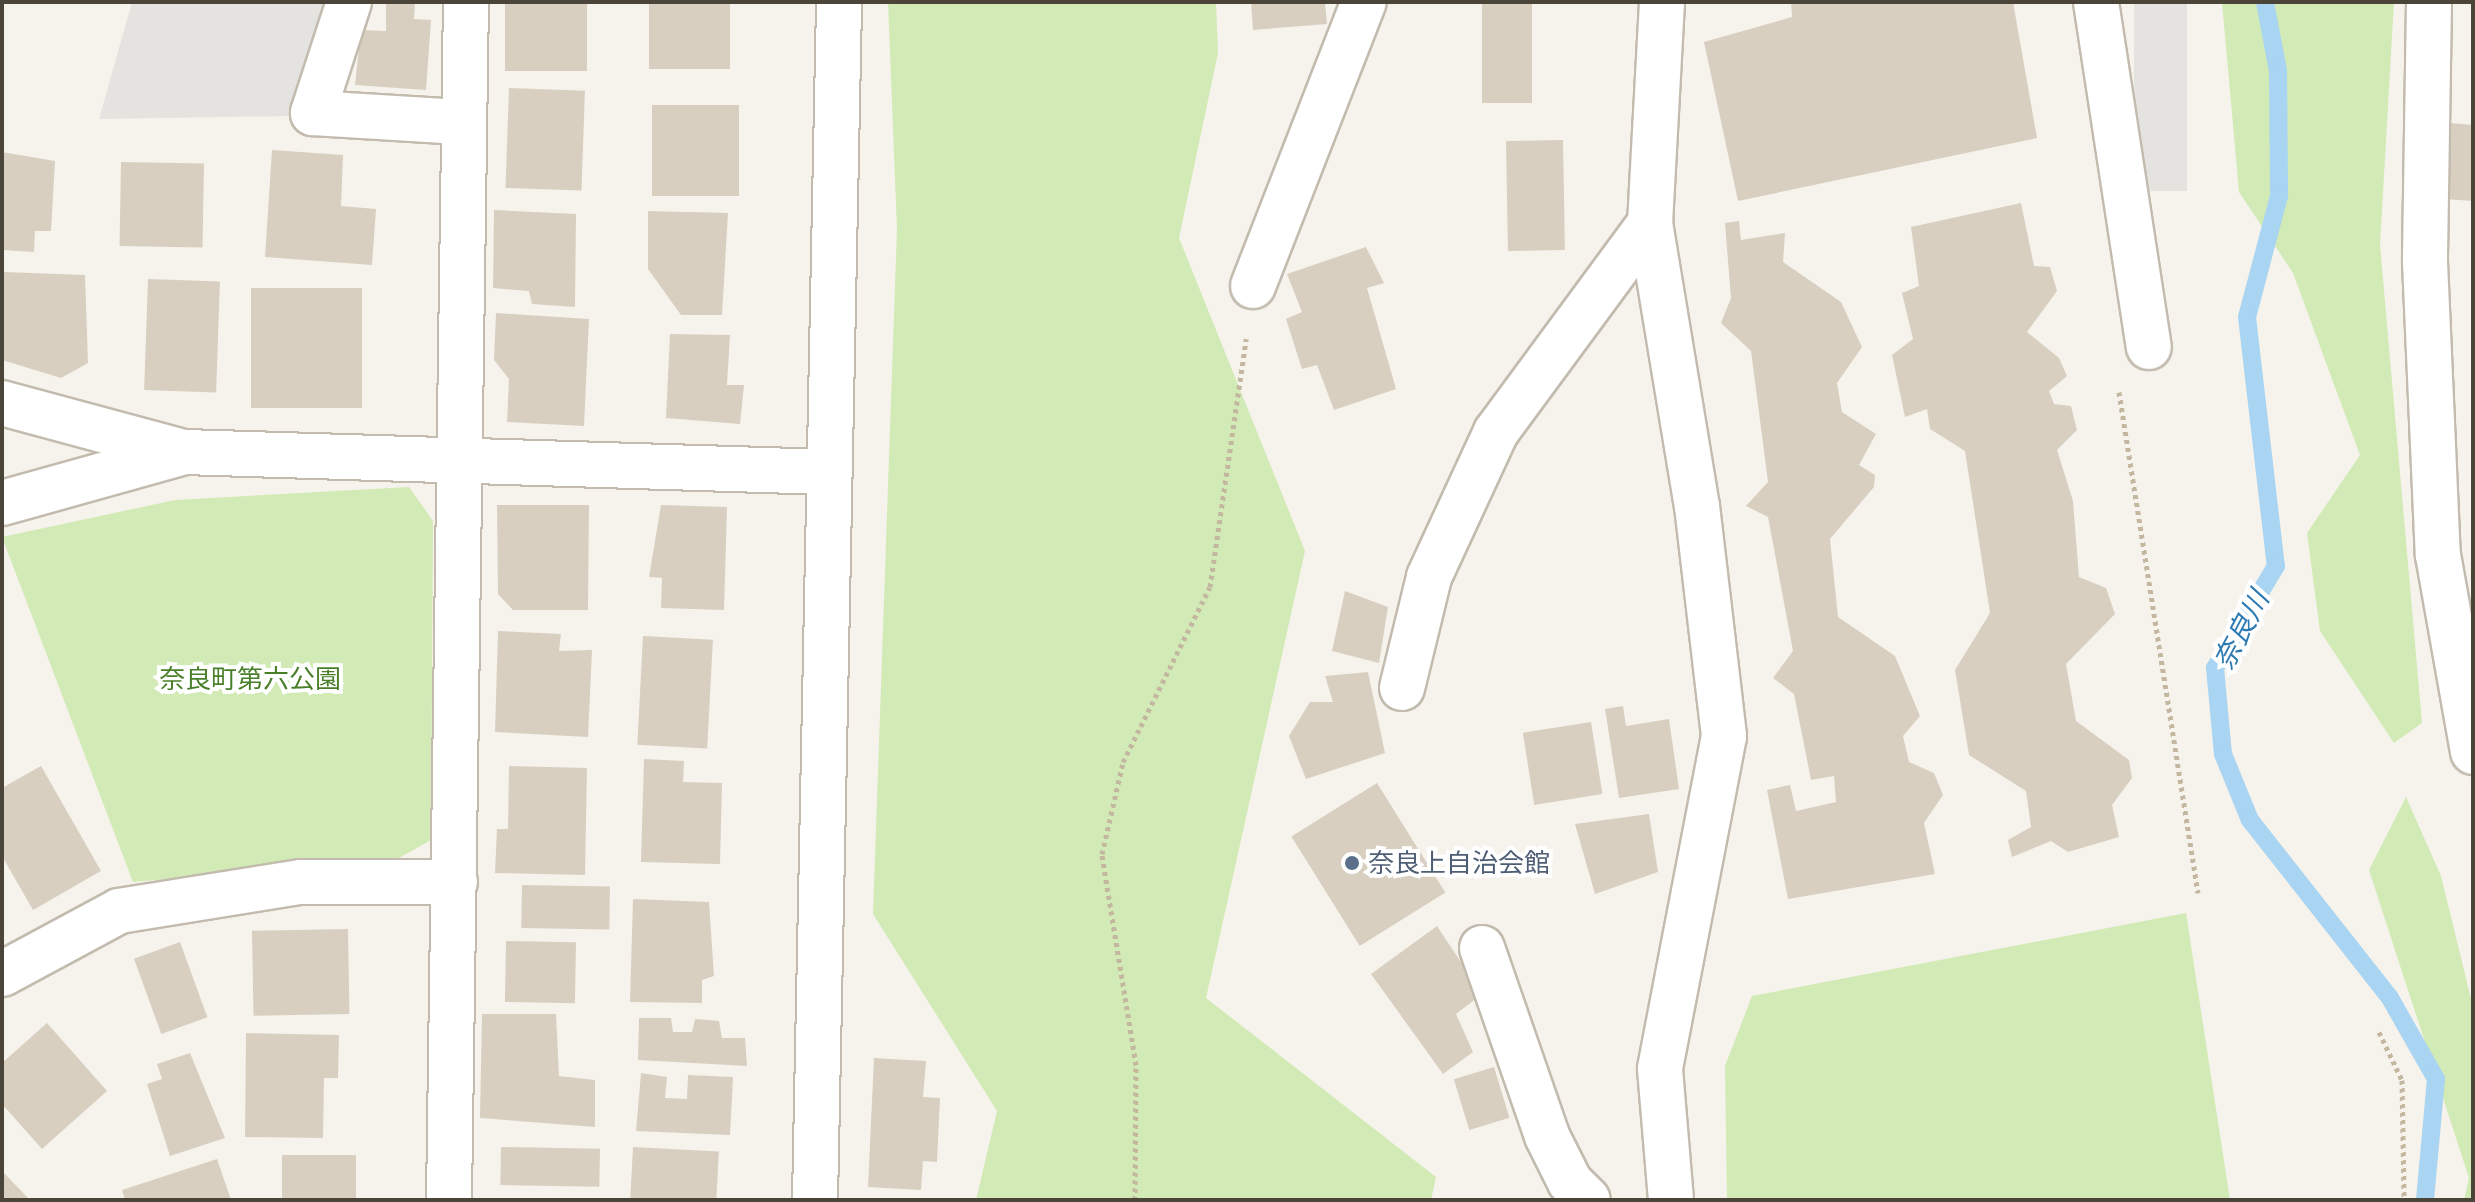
<!DOCTYPE html>
<meta charset="utf-8">
<style>
body{margin:0}
#map{position:relative;width:2475px;height:1202px;overflow:hidden;background:#f6f3ec;font-family:"Archivo Narrow","Noto Sans JP",sans-serif}
div>[style]{position:absolute}
[style*='--x']{left:calc(var(--x)*1px);top:calc(var(--y)*1px);width:calc(var(--w)*1px);rotate:calc(var(--a)*1deg)}
.green>*{inset:0;background:#d2eab5}
.parking>*{inset:0;background:#e5e3e0;transform-origin:0 0}
.stream>*{height:18px;margin:-9px;padding:0 9px;transform-origin:9px;border-radius:9px;background:#a9d4f2}
.building>*{inset:0;background:#d8cfc1;transform-origin:0 0}
.path>*{height:5px;margin-top:-2.5px;transform-origin:0;background:repeating-linear-gradient(90deg,#c4b79f 0 4px,transparent 0 8px)}
.roads{filter:drop-shadow(2px 0 #c2bbae) drop-shadow(-2px 0 #c2bbae) drop-shadow(0 2px #c2bbae) drop-shadow(0 -2px #c2bbae)}
.minor>*{height:44px;margin:-22px;padding:0 22px;transform-origin:22px;border-radius:22px;background:#fff}
.dots>*{width:22px;height:22px;translate:-50% -50%;box-sizing:border-box;border:4px solid #fff;border-radius:50%}
span{translate:-50% -50%;white-space:nowrap;text-align:center;line-height:1.15;-webkit-text-stroke:8px #fff;paint-order:stroke}
.park-label{font-size:26px;color:#4a7f2a}
.service-label{font-size:26px;color:#4e5e75}
.left{translate:0 -50%;text-align:left}
.water-label{font-size:28px;color:#2e7ab2;font-style:italic}
.frame{position:absolute;inset:0;border:4px solid #4b4439;pointer-events:none}
</style>
<div id="map">
<div class="green">
<div style="clip-path:polygon(888px 2px,1216px 2px,1218px 53px,1179px 238px,1305px 551px,1206px 998px,1436px 1177px,1431px 1200px,976px 1200px,997px 1111px,873px 914px,897px 229px)"></div>
<div style="clip-path:polygon(2222px 2px,2394px 2px,2380px 245px,2422px 723px,2394px 743px,2320px 631px,2307px 533px,2360px 455px,2293px 273px,2239px 192px)"></div>
<div style="clip-path:polygon(409px 487px,433px 521px,431px 840px,399px 858px,133px 882px,2px 537px,175px 500px)"></div>
<div style="clip-path:polygon(2406px 797px,2441px 876px,2473px 1007px,2473px 1200px,2464px 1200px,2469px 1178px,2369px 870px)"></div>
<div style="clip-path:polygon(2186px 913px,2230px 1200px,1727px 1200px,1725px 1066px,1752px 996px)"></div>
</div>
<div class="parking">
<div style="clip-path:polygon(132px 2px,333px 2px,295px 116px,99px 119px)"></div>
<div style="left:2134px;top:2px;width:53px;height:189px"></div>
</div>
<div class="stream">
<div style="--x:2265;--y:2;--w:70;--a:79.3"></div>
<div style="--x:2278;--y:71;--w:125;--a:89.5"></div>
<div style="--x:2279;--y:196;--w:125;--a:104.8"></div>
<div style="--x:2247;--y:317;--w:251;--a:83.4"></div>
<div style="--x:2276;--y:566;--w:119;--a:120.9"></div>
<div style="--x:2215;--y:668;--w:86;--a:84.7"></div>
<div style="--x:2223;--y:754;--w:71;--a:67.8"></div>
<div style="--x:2250;--y:820;--w:226;--a:51.8"></div>
<div style="--x:2390;--y:998;--w:93;--a:60.4"></div>
<div style="--x:2436;--y:1079;--w:121;--a:95.2"></div>
</div>
<div class="building">
<div style="clip-path:polygon(386px 2px,415px 2px,414px 19px,431px 20px,426px 90px,355px 85px,361px 30px,386px 31px)"></div>
<div style="left:505px;top:2px;width:82px;height:69px"></div>
<div style="left:649px;top:2px;width:81px;height:67px"></div>
<div style="clip-path:polygon(1251px 2px,1325px 2px,1327px 24px,1253px 30px)"></div>
<div style="left:1482px;top:2px;width:50px;height:101px"></div>
<div style="clip-path:polygon(1791px 2px,2013px 2px,2037px 138px,1738px 201px,1704px 42px,1792px 17px)"></div>
<div style="left:509px;top:88px;width:76px;height:100px;rotate:2deg"></div>
<div style="left:652px;top:105px;width:87px;height:91px"></div>
<div style="clip-path:polygon(2450px 123px,2473px 125px,2473px 201px,2445px 199px)"></div>
<div style="left:1563px;top:140px;width:110px;height:57px;rotate:89deg"></div>
<div style="clip-path:polygon(272px 150px,343px 155px,341px 206px,376px 209px,372px 265px,265px 257px)"></div>
<div style="clip-path:polygon(2px 152px,55px 161px,51px 231px,35px 231px,34px 252px,2px 250px)"></div>
<div style="left:121px;top:162px;width:83px;height:84px;rotate:1deg"></div>
<div style="clip-path:polygon(2021px 203px,2034px 266px,2050px 267px,2057px 291px,2027px 332px,2059px 358px,2067px 376px,2049px 391px,2054px 404px,2071px 406px,2077px 430px,2057px 450px,2073px 501px,2079px 577px,2106px 588px,2115px 614px,2066px 664px,2076px 721px,2129px 760px,2132px 778px,2112px 805px,2119px 837px,2068px 852px,2051px 841px,2012px 857px,2008px 840px,2031px 827px,2026px 791px,1969px 755px,1955px 670px,1990px 613px,1965px 451px,1930px 429px,1927px 409px,1905px 417px,1892px 355px,1913px 339px,1902px 293px,1919px 286px,1911px 227px)"></div>
<div style="clip-path:polygon(494px 210px,576px 214px,575px 307px,532px 304px,529px 291px,493px 288px)"></div>
<div style="clip-path:polygon(648px 211px,728px 213px,722px 315px,681px 315px,648px 269px)"></div>
<div style="clip-path:polygon(1739px 221px,1741px 240px,1785px 233px,1783px 262px,1841px 302px,1862px 347px,1837px 383px,1842px 412px,1876px 434px,1859px 465px,1875px 475px,1874px 487px,1830px 539px,1838px 617px,1895px 656px,1920px 716px,1903px 736px,1909px 762px,1934px 773px,1943px 795px,1924px 823px,1935px 874px,1788px 899px,1767px 790px,1790px 785px,1796px 811px,1836px 802px,1834px 776px,1811px 780px,1794px 694px,1773px 678px,1793px 651px,1768px 517px,1746px 506px,1768px 482px,1751px 351px,1721px 323px,1731px 298px,1725px 223px)"></div>
<div style="clip-path:polygon(1366px 247px,1384px 283px,1367px 288px,1396px 389px,1334px 410px,1317px 365px,1302px 369px,1286px 319px,1302px 312px,1287px 274px)"></div>
<div style="clip-path:polygon(4px 272px,85px 275px,88px 363px,61px 378px,2px 360px)"></div>
<div style="left:148px;top:279px;width:72px;height:111px;rotate:2deg"></div>
<div style="left:251px;top:288px;width:111px;height:120px"></div>
<div style="clip-path:polygon(496px 313px,589px 319px,584px 426px,507px 422px,509px 379px,494px 360px)"></div>
<div style="clip-path:polygon(670px 334px,730px 335px,727px 385px,744px 385px,740px 424px,666px 418px)"></div>
<div style="clip-path:polygon(497px 505px,589px 505px,588px 610px,513px 610px,498px 594px)"></div>
<div style="clip-path:polygon(661px 505px,727px 507px,724px 610px,661px 608px,662px 578px,649px 577px)"></div>
<div style="clip-path:polygon(1345px 591px,1388px 607px,1379px 663px,1332px 651px)"></div>
<div style="clip-path:polygon(498px 631px,561px 634px,559px 651px,592px 650px,588px 737px,495px 732px)"></div>
<div style="left:643px;top:636px;width:70px;height:109px;rotate:3deg"></div>
<div style="clip-path:polygon(1368px 672px,1385px 753px,1306px 779px,1289px 736px,1310px 702px,1333px 702px,1325px 676px)"></div>
<div style="clip-path:polygon(1623px 706px,1626px 726px,1669px 719px,1679px 789px,1619px 798px,1605px 709px)"></div>
<div style="left:1591px;top:722px;width:73px;height:69px;rotate:81deg"></div>
<div style="clip-path:polygon(644px 759px,684px 761px,683px 782px,722px 783px,720px 864px,641px 862px)"></div>
<div style="clip-path:polygon(41px 766px,101px 871px,33px 910px,2px 856px,2px 788px)"></div>
<div style="clip-path:polygon(509px 766px,587px 768px,585px 875px,495px 873px,497px 829px,508px 829px)"></div>
<div style="left:1377px;top:783px;width:129px;height:101px;rotate:58deg"></div>
<div style="clip-path:polygon(1649px 814px,1658px 872px,1595px 894px,1575px 824px)"></div>
<div style="left:522px;top:885px;width:88px;height:43px;rotate:1deg"></div>
<div style="clip-path:polygon(633px 899px,709px 902px,714px 976px,702px 980px,702px 1003px,630px 1002px)"></div>
<div style="clip-path:polygon(1437px 926px,1482px 994px,1456px 1014px,1473px 1052px,1443px 1074px,1371px 974px)"></div>
<div style="left:348px;top:929px;width:85px;height:96px;rotate:89deg"></div>
<div style="left:506px;top:941px;width:70px;height:61px;rotate:1deg"></div>
<div style="left:180px;top:942px;width:80px;height:49px;rotate:70deg"></div>
<div style="clip-path:polygon(482px 1014px,556px 1014px,559px 1076px,595px 1080px,595px 1127px,480px 1118px)"></div>
<div style="clip-path:polygon(639px 1018px,671px 1018px,673px 1032px,692px 1032px,695px 1019px,719px 1021px,722px 1038px,745px 1038px,747px 1066px,638px 1060px)"></div>
<div style="clip-path:polygon(47px 1023px,107px 1091px,42px 1149px,2px 1104px,2px 1063px)"></div>
<div style="clip-path:polygon(246px 1033px,339px 1035px,338px 1078px,324px 1078px,323px 1138px,245px 1137px)"></div>
<div style="clip-path:polygon(190px 1053px,225px 1138px,170px 1156px,147px 1084px,162px 1079px,157px 1064px)"></div>
<div style="clip-path:polygon(874px 1058px,926px 1061px,923px 1097px,940px 1098px,937px 1162px,923px 1161px,921px 1190px,868px 1187px)"></div>
<div style="left:1494px;top:1067px;width:53px;height:42px;rotate:73deg"></div>
<div style="clip-path:polygon(641px 1073px,667px 1077px,665px 1098px,687px 1099px,688px 1075px,733px 1077px,730px 1135px,636px 1131px)"></div>
<div style="left:501px;top:1147px;width:99px;height:38px;rotate:1deg"></div>
<div style="left:633px;top:1147px;width:86px;height:53px;rotate:3deg"></div>
<div style="left:282px;top:1155px;width:74px;height:45px"></div>
<div style="clip-path:polygon(217px 1159px,231px 1200px,125px 1200px,122px 1190px)"></div>
<div style="clip-path:polygon(2px 1171px,30px 1200px,2px 1200px)"></div>
</div>
<div class="path">
<div style="--x:2119;--y:392;--w:507;--a:81.04"></div>
<div style="--x:2379;--y:1032;--w:53;--a:64.4"></div>
<div style="--x:2402;--y:1080;--w:120;--a:89"></div>
<div style="--x:1135;--y:1200;--w:135;--a:-89.6"></div>
<div style="--x:1136;--y:1065;--w:214;--a:-99.2"></div>
<div style="--x:1102;--y:854;--w:94;--a:-77.1"></div>
<div style="--x:1123;--y:762;--w:195;--a:-63.6"></div>
<div style="--x:1210;--y:587;--w:251;--a:-81.7"></div>
</div>
<div class="roads">
<div class="minor">
<div style="--x:349;--y:2;--w:117;--a:108"></div>
<div style="--x:313;--y:113;--w:148;--a:3.5"></div>
<div style="--x:1662;--y:2;--w:221;--a:93.1"></div>
<div style="--x:1650;--y:223;--w:287;--a:80.6"></div>
<div style="--x:1697;--y:506;--w:232;--a:83.3"></div>
<div style="--x:1724;--y:736;--w:339;--a:100.9"></div>
<div style="--x:1660;--y:1069;--w:131;--a:85.2"></div>
<div style="--x:2096;--y:2;--w:349;--a:81.3"></div>
<div style="--x:2429;--y:2;--w:260;--a:90.9"></div>
<div style="--x:2425;--y:262;--w:293;--a:87.5"></div>
<div style="--x:2438;--y:555;--w:200;--a:79.9"></div>
<div style="--x:1253;--y:286;--w:305;--a:-68.7"></div>
<div style="--x:2;--y:403;--w:188;--a:15.1"></div>
<div style="--x:184;--y:452;--w:643;--a:1.78"></div>
<div style="--x:2;--y:503;--w:186;--a:-15.6"></div>
<div style="--x:1402;--y:688;--w:114;--a:-76.3"></div>
<div style="--x:1429;--y:577;--w:160;--a:-65.2"></div>
<div style="--x:1496;--y:432;--w:260;--a:-53.6"></div>
<div style="--x:1482;--y:948;--w:199;--a:70.9"></div>
<div style="--x:1547;--y:1136;--w:51;--a:63.4"></div>
<div style="--x:1570;--y:1182;--w:25;--a:45"></div>
<div style="--x:2;--y:974;--w:133;--a:-28.3"></div>
<div style="--x:119;--y:911;--w:184;--a:-9.1"></div>
<div style="--x:301;--y:882;--w:154;--a:0"></div>
<div style="--x:449;--y:1200;--w:1198;--a:-89.19"></div>
<div style="--x:815;--y:1200;--w:1198;--a:-88.85"></div>
</div>
</div>
<div class="dots">
<div style="left:1352px;top:863px;background:#5c6f8a"></div>
</div>
<div class="park-label">
<span style="left:250px;top:679px">奈良町第六公園</span>
</div>
<div class="service-label">
<span class="left" style="left:1368px;top:863px">奈良上自治会館</span>
</div>
<div class="water-label">
<span style="left:2241px;top:630px;rotate:-62deg">奈良川</span>
</div>
<div class="frame"></div>
</div>
